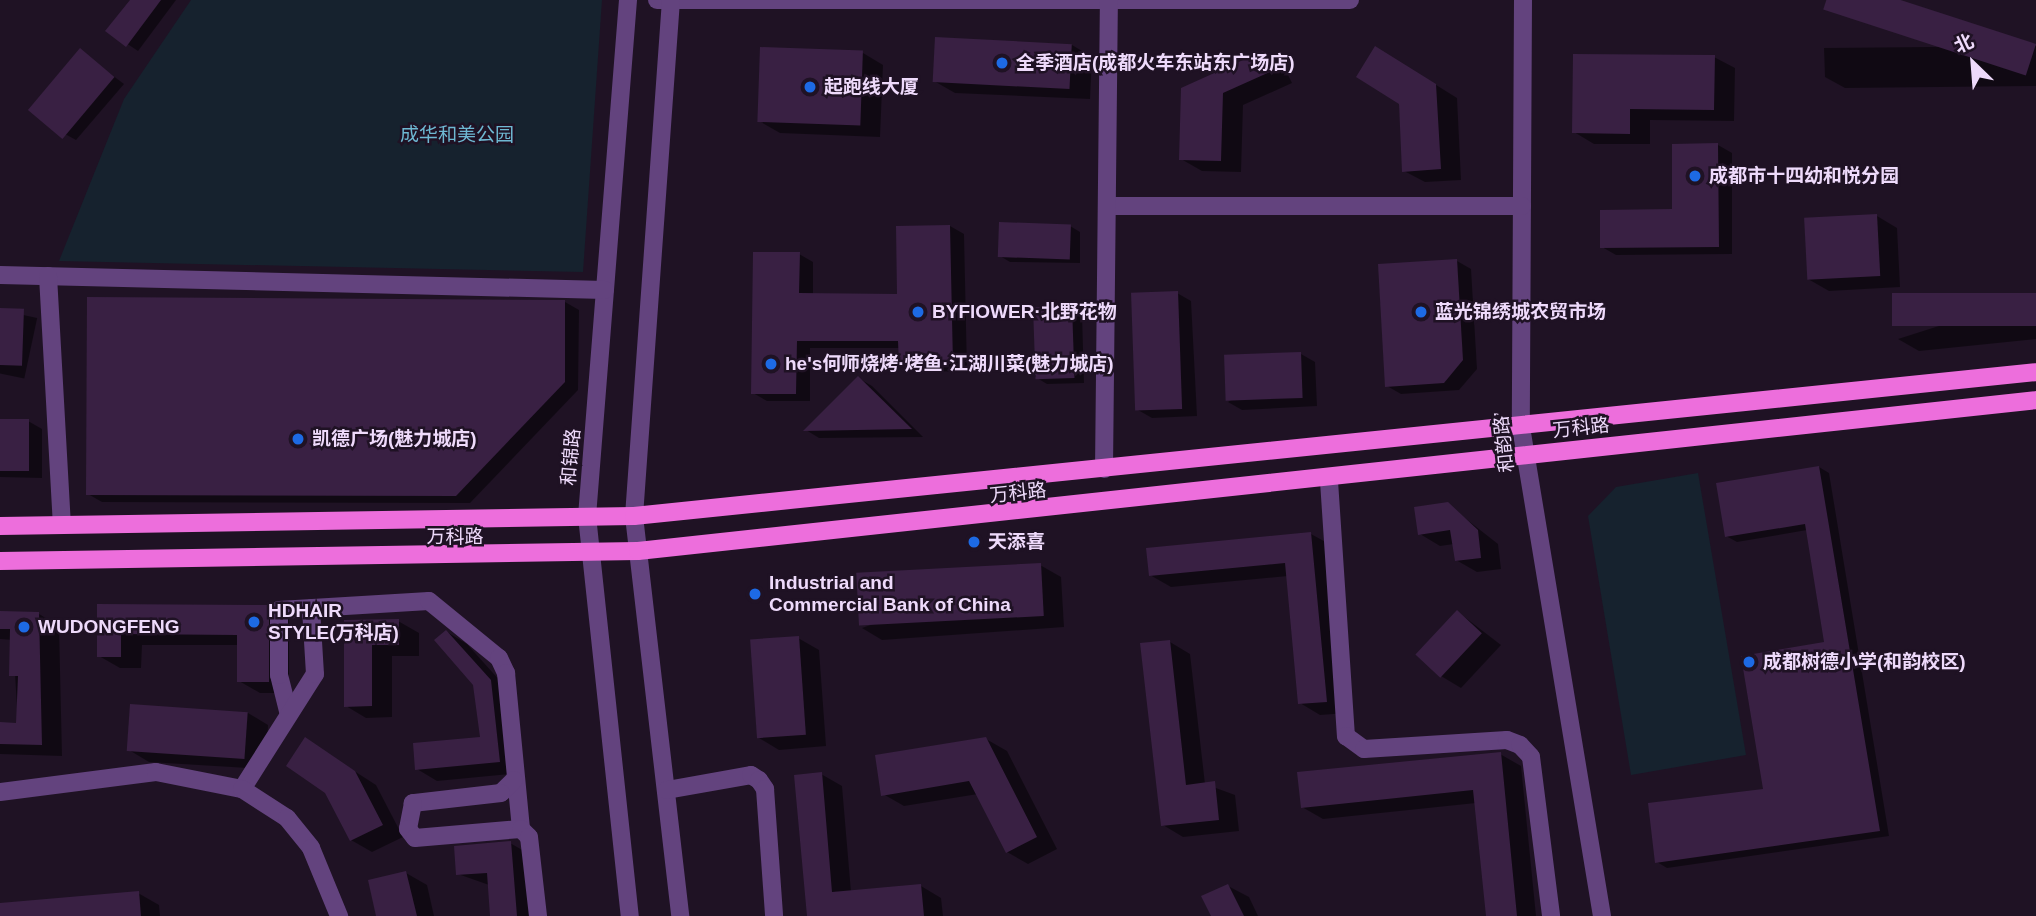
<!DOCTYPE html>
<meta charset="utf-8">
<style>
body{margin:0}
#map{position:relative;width:2036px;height:916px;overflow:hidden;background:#1f1224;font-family:Arial,"Noto Sans SC",sans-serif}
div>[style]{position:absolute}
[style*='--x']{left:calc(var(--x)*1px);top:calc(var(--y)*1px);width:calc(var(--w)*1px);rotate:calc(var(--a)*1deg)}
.green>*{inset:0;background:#16222e}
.shadow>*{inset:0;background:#0007;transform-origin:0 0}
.building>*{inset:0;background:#392043;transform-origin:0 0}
.minor>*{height:18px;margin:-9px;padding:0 9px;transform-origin:9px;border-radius:9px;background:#63437e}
.major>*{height:18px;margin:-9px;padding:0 9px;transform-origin:9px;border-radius:9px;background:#ed6edc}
.dots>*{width:19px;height:19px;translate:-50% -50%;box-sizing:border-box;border:4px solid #1f1224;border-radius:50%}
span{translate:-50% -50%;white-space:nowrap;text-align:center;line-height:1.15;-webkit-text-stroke:5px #1f1224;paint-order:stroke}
.poi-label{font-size:19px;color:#eedafb;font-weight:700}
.left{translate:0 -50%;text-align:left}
.park-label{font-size:19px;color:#6eb8d2}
.street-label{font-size:19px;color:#eedafb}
.north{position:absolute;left:1938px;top:28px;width:70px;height:70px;-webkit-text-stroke:5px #1f1224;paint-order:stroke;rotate:335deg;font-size:19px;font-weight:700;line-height:28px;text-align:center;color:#eedafb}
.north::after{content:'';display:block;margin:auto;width:24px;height:32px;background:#eedafb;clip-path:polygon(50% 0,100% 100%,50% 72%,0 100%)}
</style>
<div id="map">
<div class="green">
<div style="clip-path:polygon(191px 0,602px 0,583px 272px,59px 261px,124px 99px)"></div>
<div style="clip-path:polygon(1698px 473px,1746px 755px,1631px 775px,1588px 516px,1616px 487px)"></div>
</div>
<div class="shadow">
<div style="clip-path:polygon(132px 0,176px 0,138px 51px,108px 31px)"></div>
<div style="clip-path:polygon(1072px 45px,1092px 57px,1090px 99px,955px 93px,934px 81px)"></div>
<div style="clip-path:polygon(2036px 46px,2036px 86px,1845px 88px,1825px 77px,1824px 48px)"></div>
<div style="clip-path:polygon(80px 51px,124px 84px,76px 140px,65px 134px)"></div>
<div style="clip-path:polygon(863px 53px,883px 65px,880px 137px,780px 133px,759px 121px)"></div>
<div style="clip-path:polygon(1263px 53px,1283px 65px,1292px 83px,1243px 105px,1241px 172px,1202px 171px,1181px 159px,1183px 89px)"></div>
<div style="clip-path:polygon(1714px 57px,1735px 68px,1734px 121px,1650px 120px,1650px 144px,1594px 144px,1574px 132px)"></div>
<div style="clip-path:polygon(1396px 60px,1457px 98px,1461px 180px,1425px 182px,1404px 171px)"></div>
<div style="clip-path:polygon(1718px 145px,1732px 153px,1732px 254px,1616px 255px,1602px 247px,1674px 211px,1674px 146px)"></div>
<div style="clip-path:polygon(1877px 216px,1897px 228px,1900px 287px,1829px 291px,1808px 279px)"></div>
<div style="clip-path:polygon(950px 226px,964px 234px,967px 371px,915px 372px,901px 364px,900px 348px,810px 348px,810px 401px,767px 401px,753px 393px,799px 254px,813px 262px,813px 295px,899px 296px)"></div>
<div style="clip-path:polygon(1070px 226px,1080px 232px,1080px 263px,1010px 262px,1000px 256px)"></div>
<div style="clip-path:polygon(1457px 261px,1471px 269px,1477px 369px,1459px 390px,1401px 394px,1387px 386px)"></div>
<div style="clip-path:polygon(1177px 293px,1191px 301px,1197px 416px,1152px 418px,1138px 410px)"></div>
<div style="clip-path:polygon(2036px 295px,2036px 339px,1919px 351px,1898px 339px)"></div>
<div style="clip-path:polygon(565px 302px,579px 310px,578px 390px,470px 503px,102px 502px,88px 494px)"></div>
<div style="clip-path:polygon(1072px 308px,1082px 314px,1084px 383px,1047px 384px,1037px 378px)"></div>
<div style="left:0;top:310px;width:38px;height:62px;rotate:12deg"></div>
<div style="clip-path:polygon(1301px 354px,1315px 362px,1317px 406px,1242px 410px,1228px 402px)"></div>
<div style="clip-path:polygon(858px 378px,872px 386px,923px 437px,819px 438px,806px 430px)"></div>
<div style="clip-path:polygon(0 420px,28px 421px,42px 429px,42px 478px,0 477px)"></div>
<div style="clip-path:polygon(1819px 467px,1829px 473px,1889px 836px,1667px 868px,1657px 862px,1765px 790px,1826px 643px,1807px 530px,1737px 542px,1726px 536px)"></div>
<div style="clip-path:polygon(1447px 504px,1498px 544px,1501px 569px,1477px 572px,1456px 560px,1454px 544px,1440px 546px,1420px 534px)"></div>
<div style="clip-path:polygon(1311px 534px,1331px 545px,1347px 713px,1320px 715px,1300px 703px,1288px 576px,1171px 587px,1150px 575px)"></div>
<div style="clip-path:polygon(1040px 565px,1061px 577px,1064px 627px,882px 640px,862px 628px)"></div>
<div style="clip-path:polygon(99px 606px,269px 606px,289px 618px,289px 693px,260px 693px,239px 681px,239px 645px,142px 645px,141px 668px,120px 668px,99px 656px)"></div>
<div style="clip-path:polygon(1458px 612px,1501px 645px,1461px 688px,1441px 676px)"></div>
<div style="clip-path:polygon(0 613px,39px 614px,59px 626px,62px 756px,0 754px,0 724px,18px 724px,13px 640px,0 639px)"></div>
<div style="clip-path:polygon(346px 621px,398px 621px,419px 633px,419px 656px,392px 656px,392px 717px,366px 718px,346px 706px)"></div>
<div style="clip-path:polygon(447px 632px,467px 644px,511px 693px,520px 773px,437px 781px,417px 769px,481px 739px,475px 684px)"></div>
<div style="clip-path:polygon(798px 638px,819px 650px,826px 746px,779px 750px,759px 738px)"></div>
<div style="clip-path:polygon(1170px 642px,1190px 654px,1205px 784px,1235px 795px,1239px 831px,1183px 837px,1163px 825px)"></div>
<div style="clip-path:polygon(248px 713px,268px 725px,266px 769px,149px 762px,129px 750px)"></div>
<div style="clip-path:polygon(986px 739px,1007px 751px,1057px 849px,1028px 864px,1007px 852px,978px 794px,904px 806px,883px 794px)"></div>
<div style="clip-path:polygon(306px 740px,376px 785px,403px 837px,372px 852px,351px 840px)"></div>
<div style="clip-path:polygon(1500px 754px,1521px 766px,1536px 916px,1488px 916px,1476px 803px,1323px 819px,1302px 807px)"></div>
<div style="clip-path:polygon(821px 774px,842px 786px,851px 892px,921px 886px,941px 898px,943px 916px,809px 916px)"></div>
<div style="clip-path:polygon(510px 843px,531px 855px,536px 916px,492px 916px,489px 885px,458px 874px)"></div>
<div style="clip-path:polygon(406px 873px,427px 885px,434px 916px,378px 916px)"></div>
<div style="clip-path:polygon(1228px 886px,1249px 897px,1258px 916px,1213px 916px)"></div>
<div style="clip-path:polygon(138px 893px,159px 905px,160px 916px,0 916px,0 904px)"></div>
</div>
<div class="building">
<div style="clip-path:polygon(130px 0,161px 0,126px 47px,105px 31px)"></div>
<div style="left:935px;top:37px;width:137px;height:45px;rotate:3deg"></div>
<div style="left:2036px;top:44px;width:33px;height:213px;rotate:108deg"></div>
<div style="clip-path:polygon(1375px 46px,1436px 84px,1441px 169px,1402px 172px,1399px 104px,1356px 77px)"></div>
<div style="left:760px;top:47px;width:103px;height:75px;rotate:2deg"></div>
<div style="left:80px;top:48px;width:45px;height:81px;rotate:40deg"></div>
<div style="clip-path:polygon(1263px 51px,1272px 71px,1223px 93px,1221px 161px,1179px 160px,1181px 88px)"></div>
<div style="clip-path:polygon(1573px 54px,1715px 55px,1714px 110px,1630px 109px,1630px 134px,1572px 133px)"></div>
<div style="clip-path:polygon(1718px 143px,1719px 247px,1600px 248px,1600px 210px,1672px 209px,1672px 144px)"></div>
<div style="left:1877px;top:214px;width:62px;height:73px;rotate:87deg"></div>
<div style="left:999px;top:222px;width:72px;height:35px;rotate:2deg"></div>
<div style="clip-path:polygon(950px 225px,953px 364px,899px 365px,898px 341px,797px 341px,796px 394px,751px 394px,753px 252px,800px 252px,799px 293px,897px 294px,896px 226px)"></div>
<div style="clip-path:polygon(1457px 259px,1463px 360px,1444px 383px,1385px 387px,1378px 264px)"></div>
<div style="left:1178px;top:291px;width:118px;height:47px;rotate:88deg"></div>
<div style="left:2036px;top:293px;width:33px;height:144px;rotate:90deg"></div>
<div style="clip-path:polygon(87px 297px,565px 300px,565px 382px,456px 496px,86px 495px)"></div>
<div style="left:1072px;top:306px;width:72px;height:39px;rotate:88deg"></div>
<div style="left:0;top:308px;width:24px;height:57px;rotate:2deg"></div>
<div style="left:1301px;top:352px;width:46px;height:77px;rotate:88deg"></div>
<div style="clip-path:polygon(858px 376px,912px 429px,803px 431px)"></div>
<div style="left:0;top:419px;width:29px;height:52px"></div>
<div style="clip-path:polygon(1819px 466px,1880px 831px,1655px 863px,1648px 803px,1763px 789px,1741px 656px,1824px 642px,1805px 524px,1725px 537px,1716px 483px)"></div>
<div style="clip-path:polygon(1448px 502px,1478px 530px,1481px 558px,1455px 561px,1450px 530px,1418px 535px,1414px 507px)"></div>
<div style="clip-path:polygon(1311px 532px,1327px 702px,1298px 704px,1285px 563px,1149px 576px,1146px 548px)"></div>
<div style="left:1041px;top:563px;width:53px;height:185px;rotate:87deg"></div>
<div style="clip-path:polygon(97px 604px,269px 605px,269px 682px,237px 682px,237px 635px,121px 634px,121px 657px,97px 657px)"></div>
<div style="left:1457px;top:610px;width:34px;height:61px;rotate:43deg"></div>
<div style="clip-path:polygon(0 611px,39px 612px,42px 745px,0 744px,0 722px,16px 723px,18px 676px,9px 676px,10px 629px,0 629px)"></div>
<div style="clip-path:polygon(399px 619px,399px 645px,372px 645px,372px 706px,344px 707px,344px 620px)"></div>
<div style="clip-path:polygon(446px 630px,491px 680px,500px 762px,415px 770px,413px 743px,480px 737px,473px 685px,434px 640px)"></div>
<div style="left:799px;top:636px;width:99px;height:49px;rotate:86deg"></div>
<div style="clip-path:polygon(1170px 640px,1186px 785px,1215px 781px,1219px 820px,1161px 826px,1140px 643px)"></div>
<div style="left:130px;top:704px;width:118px;height:47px;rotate:4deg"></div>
<div style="clip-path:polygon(305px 737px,355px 771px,383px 825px,350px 841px,325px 793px,286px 766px)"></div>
<div style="clip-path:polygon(986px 737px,1037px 837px,1006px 853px,969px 781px,881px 796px,875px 755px)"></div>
<div style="clip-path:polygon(1501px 752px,1517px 916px,1486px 916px,1473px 790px,1301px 808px,1297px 772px)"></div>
<div style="clip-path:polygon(822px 772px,832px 892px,921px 884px,924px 916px,807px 916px,794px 775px)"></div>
<div style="clip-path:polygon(511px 841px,517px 916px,490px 916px,487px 873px,456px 875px,454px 846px)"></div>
<div style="clip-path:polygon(406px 871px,417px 916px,376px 916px,368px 880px)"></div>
<div style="clip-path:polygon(1228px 884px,1244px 916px,1211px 916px,1201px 896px)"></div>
<div style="clip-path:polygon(139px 891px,141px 916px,0 916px,0 903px)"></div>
</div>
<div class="minor">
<div style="--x:628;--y:0;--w:518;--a:94.54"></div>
<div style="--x:587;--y:516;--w:402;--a:83.9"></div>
<div style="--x:657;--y:0;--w:693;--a:0"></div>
<div style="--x:671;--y:0;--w:517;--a:94.1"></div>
<div style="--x:634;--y:516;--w:403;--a:83.4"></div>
<div style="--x:1523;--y:0;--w:427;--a:90.3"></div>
<div style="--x:1521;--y:427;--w:496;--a:80.6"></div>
<div style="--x:1110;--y:206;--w:412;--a:0"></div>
<div style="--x:0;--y:275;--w:605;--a:1.42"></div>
<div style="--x:48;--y:276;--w:249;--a:86.8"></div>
<div style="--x:1104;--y:469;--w:467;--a:-89.4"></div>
<div style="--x:1329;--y:481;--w:256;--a:86.2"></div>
<div style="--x:1346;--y:736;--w:22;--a:36"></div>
<div style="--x:1364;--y:749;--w:143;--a:-3.6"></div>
<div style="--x:1507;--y:740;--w:14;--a:21"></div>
<div style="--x:1520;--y:745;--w:16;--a:47"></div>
<div style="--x:1531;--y:757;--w:160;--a:82.8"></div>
<div style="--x:288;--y:711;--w:37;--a:-104"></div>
<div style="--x:279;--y:675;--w:65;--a:-90"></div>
<div style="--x:279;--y:610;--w:150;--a:-3.4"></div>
<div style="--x:429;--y:601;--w:90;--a:39.2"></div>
<div style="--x:499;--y:658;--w:17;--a:65"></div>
<div style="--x:506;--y:673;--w:157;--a:84.5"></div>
<div style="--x:514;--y:780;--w:18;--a:135"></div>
<div style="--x:501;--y:793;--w:89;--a:173.5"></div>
<div style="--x:413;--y:803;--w:26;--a:101"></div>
<div style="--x:408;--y:829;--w:11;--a:52"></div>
<div style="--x:415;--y:838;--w:106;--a:-4.9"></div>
<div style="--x:521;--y:829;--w:11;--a:45"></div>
<div style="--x:529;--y:837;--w:80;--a:83.5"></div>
<div style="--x:242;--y:789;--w:136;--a:-57.6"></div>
<div style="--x:315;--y:674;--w:66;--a:-93.5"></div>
<div style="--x:667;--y:790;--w:85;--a:-10.1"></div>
<div style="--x:751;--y:775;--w:9;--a:32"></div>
<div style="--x:759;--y:780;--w:11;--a:56"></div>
<div style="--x:765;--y:789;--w:127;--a:85.9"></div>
<div style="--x:0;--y:792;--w:157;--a:-7.3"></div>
<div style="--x:156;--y:772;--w:88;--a:11.2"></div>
<div style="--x:242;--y:789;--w:54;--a:32.8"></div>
<div style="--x:287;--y:818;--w:38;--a:51"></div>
<div style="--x:311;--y:848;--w:74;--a:67.6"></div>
</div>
<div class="major">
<div style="--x:0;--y:526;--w:634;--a:-0.9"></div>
<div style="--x:634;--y:516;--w:1409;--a:-5.86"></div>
<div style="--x:0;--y:561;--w:638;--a:-0.9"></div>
<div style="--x:638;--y:551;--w:1406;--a:-6.16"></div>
</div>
<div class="dots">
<div style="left:1002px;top:63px;background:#1d6ae4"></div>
<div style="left:810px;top:87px;background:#1d6ae4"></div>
<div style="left:1695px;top:176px;background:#1d6ae4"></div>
<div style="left:918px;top:312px;background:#1d6ae4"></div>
<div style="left:1421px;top:312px;background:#1d6ae4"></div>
<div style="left:771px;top:364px;background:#1d6ae4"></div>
<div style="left:298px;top:439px;background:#1d6ae4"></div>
<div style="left:974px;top:542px;background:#1d6ae4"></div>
<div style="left:755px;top:594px;background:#1d6ae4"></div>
<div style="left:254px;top:622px;background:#1d6ae4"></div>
<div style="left:24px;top:627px;background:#1d6ae4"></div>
<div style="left:1749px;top:662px;background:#1d6ae4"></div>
</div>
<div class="poi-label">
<span class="left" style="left:1016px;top:63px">全季酒店(成都火车东站东广场店)</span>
<span class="left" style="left:824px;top:87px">起跑线大厦</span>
<span class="left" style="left:1709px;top:176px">成都市十四幼和悦分园</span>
<span class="left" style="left:932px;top:312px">BYFlOWER·北野花物</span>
<span class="left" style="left:1435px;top:312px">蓝光锦绣城农贸市场</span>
<span class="left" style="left:785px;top:364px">he's何师烧烤·烤鱼·江湖川菜(魅力城店)</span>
<span class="left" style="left:312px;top:439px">凯德广场(魅力城店)</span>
<span class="left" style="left:988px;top:542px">天添喜</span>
<span class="left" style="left:769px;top:594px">Industrial and<br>Commercial Bank of China</span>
<span class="left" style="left:268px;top:622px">HDHAIR<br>STYLE(万科店)</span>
<span class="left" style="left:38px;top:627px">WUDONGFENG</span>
<span class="left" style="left:1763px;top:662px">成都树德小学(和韵校区)</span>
</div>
<div class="park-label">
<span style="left:457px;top:135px">成华和美公园</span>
</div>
<div class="street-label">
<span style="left:1581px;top:428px;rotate:-6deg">万科路</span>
<span style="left:1504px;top:442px;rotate:-96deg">和韵路’</span>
<span style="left:571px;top:457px;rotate:-85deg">和锦路</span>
<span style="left:1018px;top:493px;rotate:-6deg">万科路</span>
<span style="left:455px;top:537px">万科路</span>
</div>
<div class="north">北</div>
</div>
